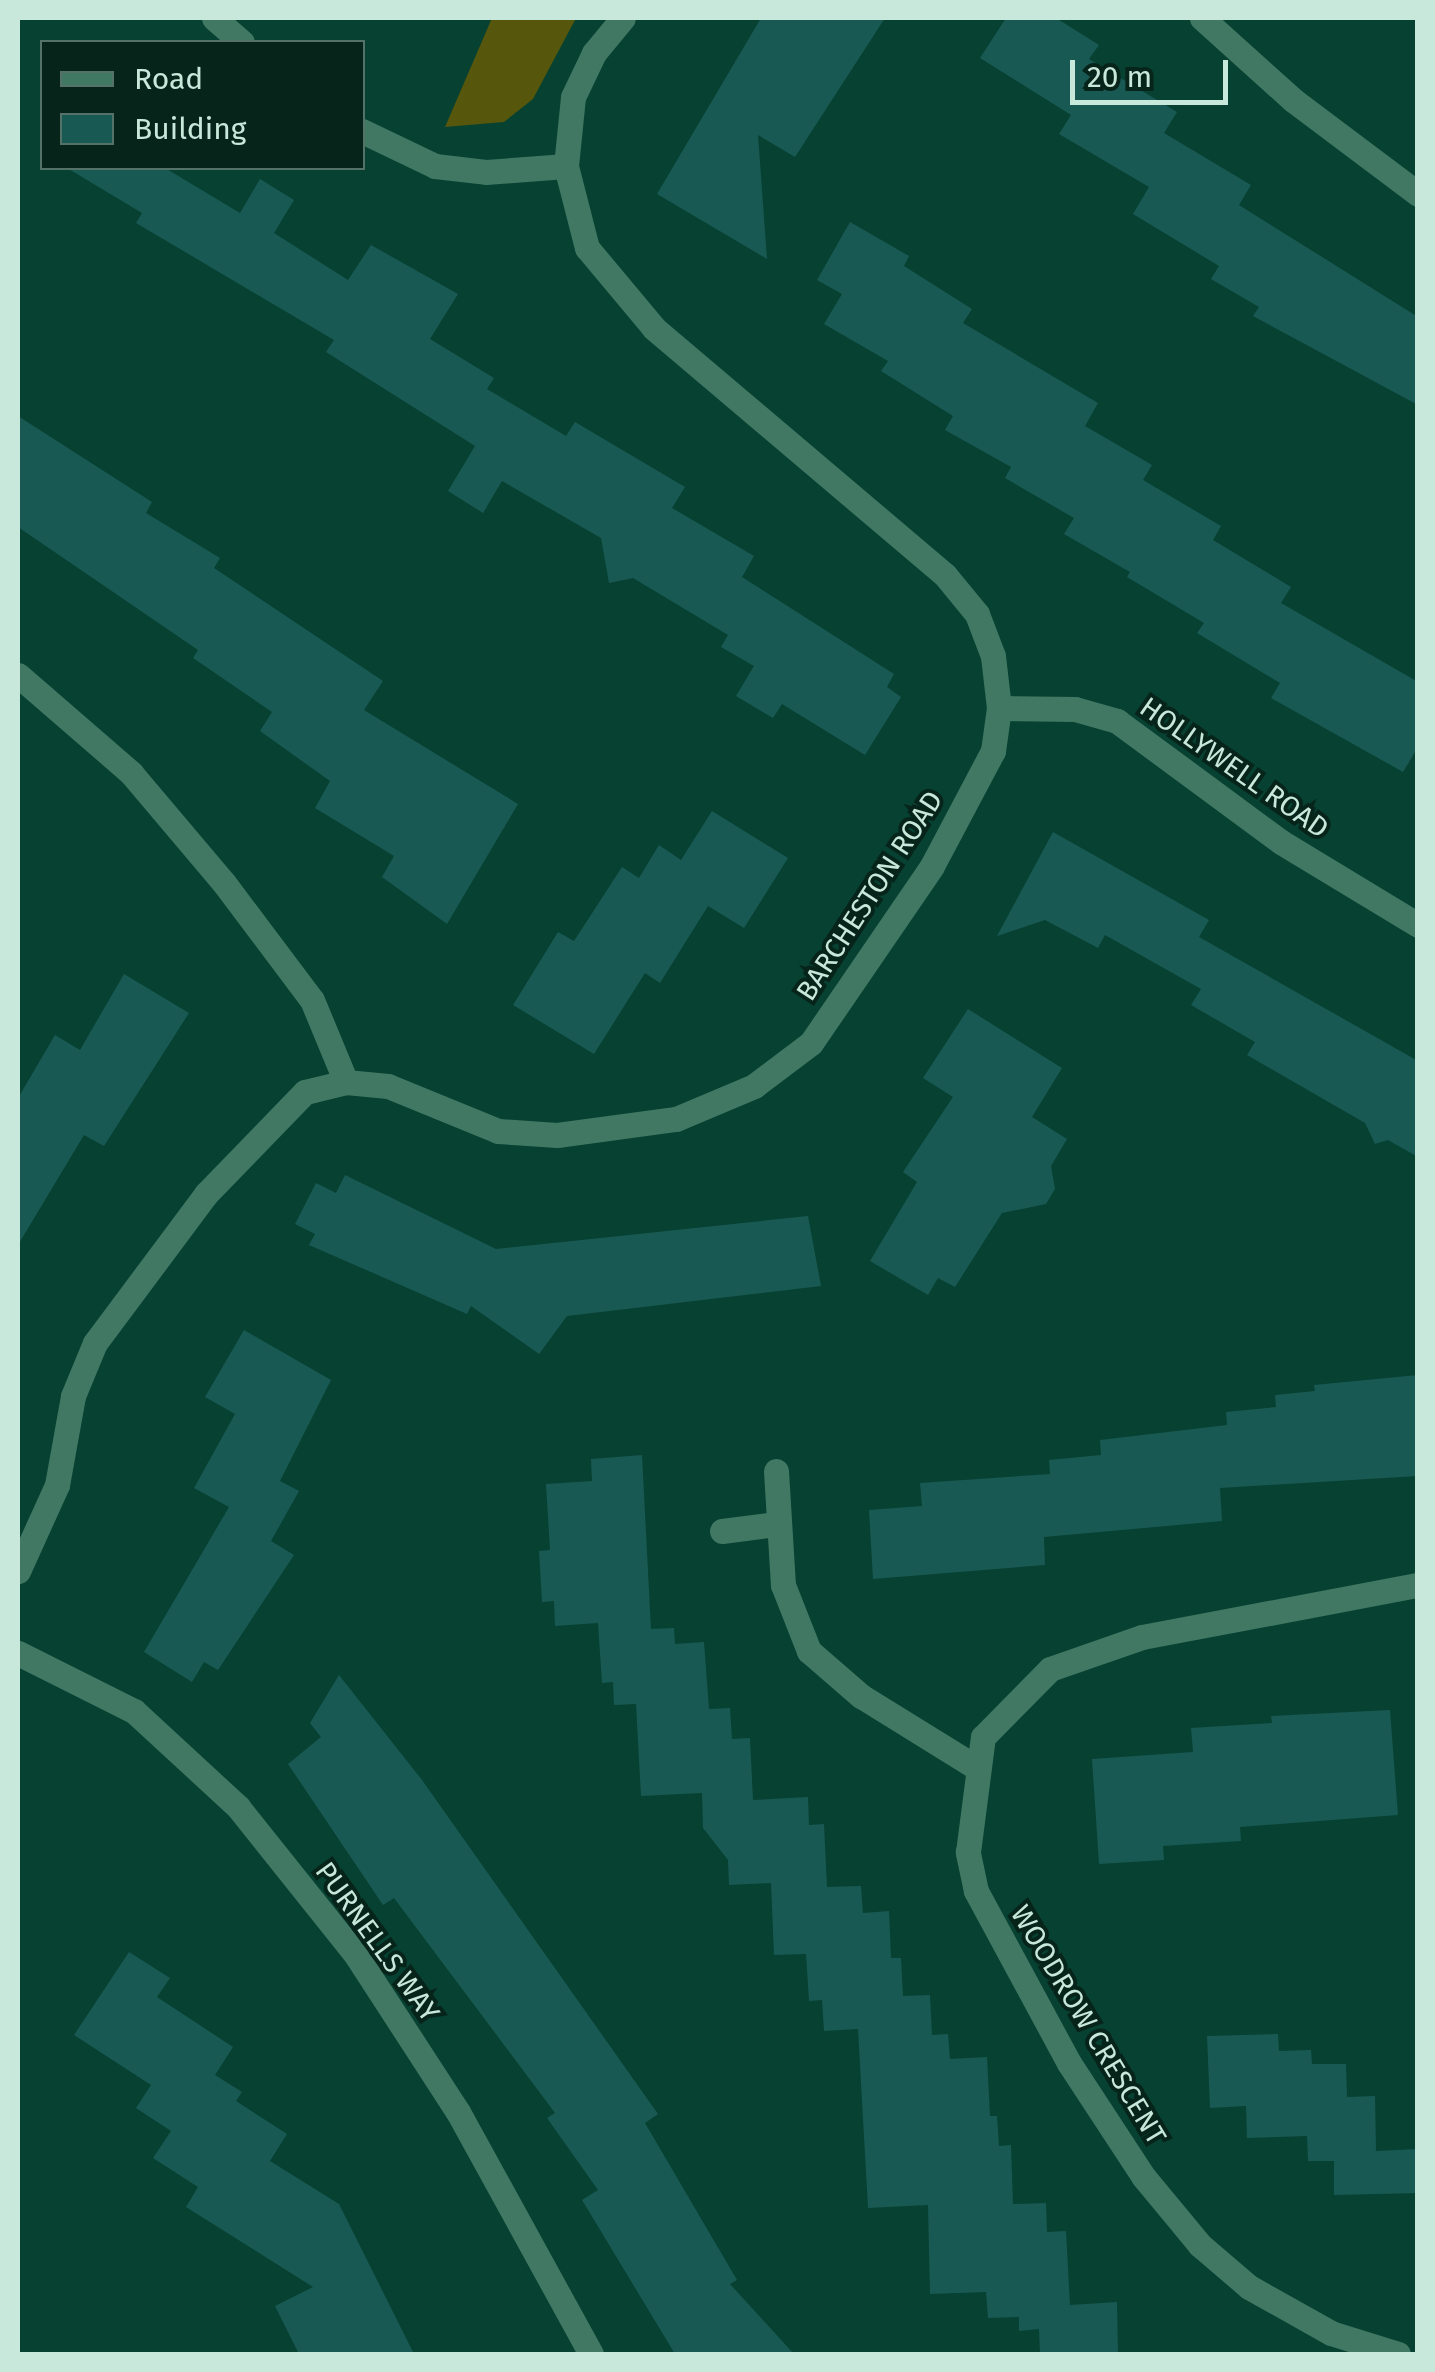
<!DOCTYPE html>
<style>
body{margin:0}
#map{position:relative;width:1435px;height:2372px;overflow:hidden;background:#074131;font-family:"Fira Sans",sans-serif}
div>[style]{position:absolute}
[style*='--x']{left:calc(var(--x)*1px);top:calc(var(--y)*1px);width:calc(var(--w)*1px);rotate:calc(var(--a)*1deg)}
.green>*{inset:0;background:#57560d}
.building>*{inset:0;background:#195954}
.minor>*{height:25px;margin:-12.5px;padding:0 12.5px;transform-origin:12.5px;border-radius:12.5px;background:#407864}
span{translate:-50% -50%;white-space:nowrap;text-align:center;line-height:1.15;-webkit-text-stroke:8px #07241b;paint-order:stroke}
.street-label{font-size:28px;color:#c7e8da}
.frame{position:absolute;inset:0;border:20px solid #c7e8da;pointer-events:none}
.legend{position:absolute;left:40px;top:40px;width:325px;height:130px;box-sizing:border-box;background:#07241b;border:2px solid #547267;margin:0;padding:12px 18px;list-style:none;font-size:30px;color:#c7e8da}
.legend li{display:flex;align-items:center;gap:20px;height:50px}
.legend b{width:50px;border:2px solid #547267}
.scale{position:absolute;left:1070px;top:60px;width:158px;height:45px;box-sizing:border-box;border:5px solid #c7e8da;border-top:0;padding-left:12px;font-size:30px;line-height:35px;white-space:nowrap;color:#c7e8da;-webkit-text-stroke:8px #07241b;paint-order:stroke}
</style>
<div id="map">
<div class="green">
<div style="clip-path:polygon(492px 18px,576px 18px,533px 99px,504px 122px,445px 127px)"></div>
</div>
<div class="building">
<div style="clip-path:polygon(761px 18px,885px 18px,795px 157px,758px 135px,767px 259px,657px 194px)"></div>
<div style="clip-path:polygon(1006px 18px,1056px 18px,1099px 45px,1089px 59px,1177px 112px,1164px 133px,1251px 185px,1239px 205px,1418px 317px,1418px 405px,1253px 316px,1259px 307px,1211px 279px,1219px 266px,1133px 214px,1149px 187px,1059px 134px,1071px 115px,980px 58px)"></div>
<div style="clip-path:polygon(67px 168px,165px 168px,240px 213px,260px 179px,294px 200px,274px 233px,348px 280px,371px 245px,458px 294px,430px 339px,494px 378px,487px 389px,566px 436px,575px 422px,685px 487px,672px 508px,754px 556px,742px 577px,894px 674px,887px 687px,901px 697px,865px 755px,782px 704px,773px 718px,736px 696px,754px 666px,721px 647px,728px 635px,633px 578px,609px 583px,601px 538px,502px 481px,483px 513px,448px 491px,475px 446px,326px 352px,334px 340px,136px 223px,142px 213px)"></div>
<div style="clip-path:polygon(850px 222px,909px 256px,904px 266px,972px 309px,963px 323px,1098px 403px,1085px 426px,1152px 465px,1143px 480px,1221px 526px,1213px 540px,1291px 587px,1281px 603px,1418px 682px,1418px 747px,1403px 772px,1271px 698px,1280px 683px,1197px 633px,1204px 623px,1127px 577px,1130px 572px,1064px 534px,1074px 518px,1005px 478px,1011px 467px,945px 430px,953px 416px,881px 371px,888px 361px,824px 324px,842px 294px,817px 280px)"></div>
<div style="clip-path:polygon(18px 416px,152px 502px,146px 513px,220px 558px,214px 568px,383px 681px,364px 710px,518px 804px,447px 924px,382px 877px,394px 856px,315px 808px,330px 781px,260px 731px,272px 712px,193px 658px,198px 650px,18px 527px)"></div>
<div style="clip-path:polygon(712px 811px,788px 858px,744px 928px,708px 906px,660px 983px,645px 973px,594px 1054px,513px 1005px,558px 932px,574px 941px,622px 867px,639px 878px,659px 845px,681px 860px)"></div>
<div style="clip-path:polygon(1053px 832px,1209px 920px,1199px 937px,1418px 1061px,1418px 1157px,1388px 1140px,1375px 1144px,1365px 1123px,1247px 1055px,1255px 1042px,1191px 1005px,1201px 989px,1105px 935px,1098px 948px,1045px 920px,997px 936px)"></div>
<div style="clip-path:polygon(124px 974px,189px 1013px,104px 1146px,84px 1135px,18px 1245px,18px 1098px,55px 1035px,80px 1050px)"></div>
<div style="clip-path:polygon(968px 1009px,1062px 1068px,1032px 1117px,1067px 1139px,1051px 1166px,1055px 1189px,1046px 1204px,1002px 1213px,955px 1287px,938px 1278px,928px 1295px,870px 1261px,917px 1182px,903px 1172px,953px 1097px,923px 1078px)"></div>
<div style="clip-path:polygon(345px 1175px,496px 1249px,808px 1216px,821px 1286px,567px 1316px,539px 1354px,471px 1306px,467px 1314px,309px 1245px,315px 1234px,295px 1224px,316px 1183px,336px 1193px)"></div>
<div style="clip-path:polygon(244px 1330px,331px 1380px,280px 1481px,299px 1491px,271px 1541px,294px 1555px,218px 1670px,204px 1662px,192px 1682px,144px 1652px,229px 1507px,194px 1488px,235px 1414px,205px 1397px)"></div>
<div style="clip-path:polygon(1418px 1375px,1418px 1476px,1220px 1488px,1222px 1521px,1044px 1537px,1045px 1565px,873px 1579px,869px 1510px,922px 1506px,920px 1483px,1050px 1474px,1049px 1460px,1101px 1455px,1100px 1440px,1227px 1425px,1226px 1412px,1276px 1407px,1275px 1395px,1315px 1391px,1314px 1385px)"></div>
<div style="clip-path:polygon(642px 1455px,651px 1629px,674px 1628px,675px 1644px,704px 1642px,709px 1709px,730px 1708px,732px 1739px,750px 1738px,753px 1800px,808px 1797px,809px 1825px,824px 1824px,827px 1887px,861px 1886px,863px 1913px,889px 1911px,891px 1958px,901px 1958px,903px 1996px,930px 1995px,932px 2035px,948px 2034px,950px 2059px,987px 2057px,990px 2116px,997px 2116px,999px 2146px,1011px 2145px,1013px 2204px,1046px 2203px,1047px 2232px,1066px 2231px,1070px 2305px,1117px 2302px,1118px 2354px,1040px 2354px,1039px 2329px,1019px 2331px,1019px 2317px,988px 2318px,986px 2292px,930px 2294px,928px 2205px,868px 2208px,858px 2029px,824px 2031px,822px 2000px,809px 2001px,806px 1954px,774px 1955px,771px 1883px,729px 1885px,728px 1860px,703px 1828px,702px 1793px,641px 1796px,636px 1704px,614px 1705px,613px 1682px,602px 1683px,598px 1623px,555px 1626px,554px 1601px,542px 1602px,539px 1551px,550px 1550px,546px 1484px,592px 1481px,591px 1459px)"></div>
<div style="clip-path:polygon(339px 1675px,422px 1780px,658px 2114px,645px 2123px,737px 2280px,730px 2284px,794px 2354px,675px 2354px,582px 2200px,598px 2190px,547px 2118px,555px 2113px,394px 1898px,383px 1905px,288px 1764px,321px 1737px,310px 1723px)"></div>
<div style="clip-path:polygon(1390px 1710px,1398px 1815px,1240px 1827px,1241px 1841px,1163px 1846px,1164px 1860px,1099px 1864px,1092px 1759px,1193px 1752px,1191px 1728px,1272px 1723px,1271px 1716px)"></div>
<div style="clip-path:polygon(129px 1952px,170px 1978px,157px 1997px,233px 2047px,215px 2075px,242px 2092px,236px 2101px,287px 2134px,270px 2161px,339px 2204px,414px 2354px,299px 2354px,275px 2306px,313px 2287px,186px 2207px,198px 2187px,153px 2158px,171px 2131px,136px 2108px,151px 2085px,74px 2035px)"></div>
<div style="clip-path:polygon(1278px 2034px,1279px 2051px,1311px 2050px,1312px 2064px,1346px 2064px,1347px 2097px,1375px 2096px,1376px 2151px,1418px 2149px,1418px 2193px,1334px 2195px,1334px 2161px,1308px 2161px,1307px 2136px,1247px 2138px,1246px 2106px,1210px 2108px,1207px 2036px)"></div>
</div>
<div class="minor">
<div style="--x:214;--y:18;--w:37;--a:41"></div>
<div style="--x:1202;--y:18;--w:122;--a:42"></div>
<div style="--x:1293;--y:100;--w:156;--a:36.9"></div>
<div style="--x:362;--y:131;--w:81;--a:25.6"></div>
<div style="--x:435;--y:166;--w:51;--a:6.7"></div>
<div style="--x:486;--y:172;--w:80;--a:-4.3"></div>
<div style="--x:18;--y:675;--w:150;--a:40.9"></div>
<div style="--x:131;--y:773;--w:144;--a:49.8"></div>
<div style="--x:224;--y:883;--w:146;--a:53.1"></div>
<div style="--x:312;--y:1000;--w:89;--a:67.5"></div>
<div style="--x:999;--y:708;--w:76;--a:0.8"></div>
<div style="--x:1075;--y:709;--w:44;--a:15.9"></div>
<div style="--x:1117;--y:721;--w:204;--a:36.4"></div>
<div style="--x:1281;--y:842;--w:160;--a:31.2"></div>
<div style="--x:776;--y:1471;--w:114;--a:86.5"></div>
<div style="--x:783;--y:1585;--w:71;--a:68.5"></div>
<div style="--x:809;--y:1651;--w:69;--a:40.9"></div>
<div style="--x:861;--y:1696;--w:137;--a:31.8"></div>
<div style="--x:722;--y:1531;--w:54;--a:-7.4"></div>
<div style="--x:18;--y:1571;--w:94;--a:-65.6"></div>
<div style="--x:57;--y:1485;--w:90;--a:-79.8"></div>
<div style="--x:73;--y:1396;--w:57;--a:-67.5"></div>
<div style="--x:95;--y:1343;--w:186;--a:-53.3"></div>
<div style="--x:206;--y:1194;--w:142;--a:-45.9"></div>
<div style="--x:305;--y:1092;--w:42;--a:-13.7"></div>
<div style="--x:346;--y:1082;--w:42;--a:5.4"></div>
<div style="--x:388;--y:1086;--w:119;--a:22.2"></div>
<div style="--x:498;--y:1131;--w:59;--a:3.9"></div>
<div style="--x:557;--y:1135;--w:120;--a:-7.7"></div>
<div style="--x:676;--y:1119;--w:85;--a:-22.9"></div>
<div style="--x:754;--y:1086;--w:71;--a:-37"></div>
<div style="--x:811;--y:1043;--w:214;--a:-55.6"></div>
<div style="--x:932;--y:866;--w:130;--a:-62.1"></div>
<div style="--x:993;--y:751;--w:43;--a:-82.1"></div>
<div style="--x:999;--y:708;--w:52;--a:-96.6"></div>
<div style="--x:993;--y:656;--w:45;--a:-110.9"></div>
<div style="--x:977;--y:614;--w:50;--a:-129.4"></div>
<div style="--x:945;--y:575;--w:382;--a:-139.7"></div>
<div style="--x:654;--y:328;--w:104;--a:-129.9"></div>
<div style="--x:587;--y:248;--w:85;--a:-104.4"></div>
<div style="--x:566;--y:166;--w:69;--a:-84.2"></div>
<div style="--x:573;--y:97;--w:49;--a:-64.5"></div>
<div style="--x:594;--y:53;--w:45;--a:-50.4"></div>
<div style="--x:18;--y:1653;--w:130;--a:26.6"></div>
<div style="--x:134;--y:1711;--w:142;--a:42.7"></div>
<div style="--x:238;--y:1807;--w:189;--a:51.4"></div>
<div style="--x:356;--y:1955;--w:187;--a:57"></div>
<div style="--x:458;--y:2112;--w:276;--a:61.2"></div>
<div style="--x:1398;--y:2354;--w:70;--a:-162.6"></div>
<div style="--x:1331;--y:2333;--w:94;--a:-150.7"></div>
<div style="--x:1249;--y:2287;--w:65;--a:-139.4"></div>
<div style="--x:1200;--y:2245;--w:89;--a:-129.6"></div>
<div style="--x:1143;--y:2176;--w:135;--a:-123.2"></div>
<div style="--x:1069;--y:2063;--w:196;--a:-118.4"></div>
<div style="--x:976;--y:1891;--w:40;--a:-102"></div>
<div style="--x:968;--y:1852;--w:116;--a:-82.6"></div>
<div style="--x:983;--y:1737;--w:95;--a:-45.4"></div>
<div style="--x:1050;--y:1669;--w:97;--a:-19.2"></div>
<div style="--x:1142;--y:1637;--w:281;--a:-10.7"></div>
</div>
<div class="street-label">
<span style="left:1234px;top:768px;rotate:35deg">HOLLYWELL ROAD</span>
<span style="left:870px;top:896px;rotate:-57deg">BARCHESTON ROAD</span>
<span style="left:377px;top:1942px;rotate:54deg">PURNELLS WAY</span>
<span style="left:1088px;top:2025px;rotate:59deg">WOODROW CRESCENT</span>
</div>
<div class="frame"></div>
<ul class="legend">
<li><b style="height:12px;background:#407864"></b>Road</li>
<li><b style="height:28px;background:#195954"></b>Building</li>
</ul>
<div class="scale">20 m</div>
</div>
